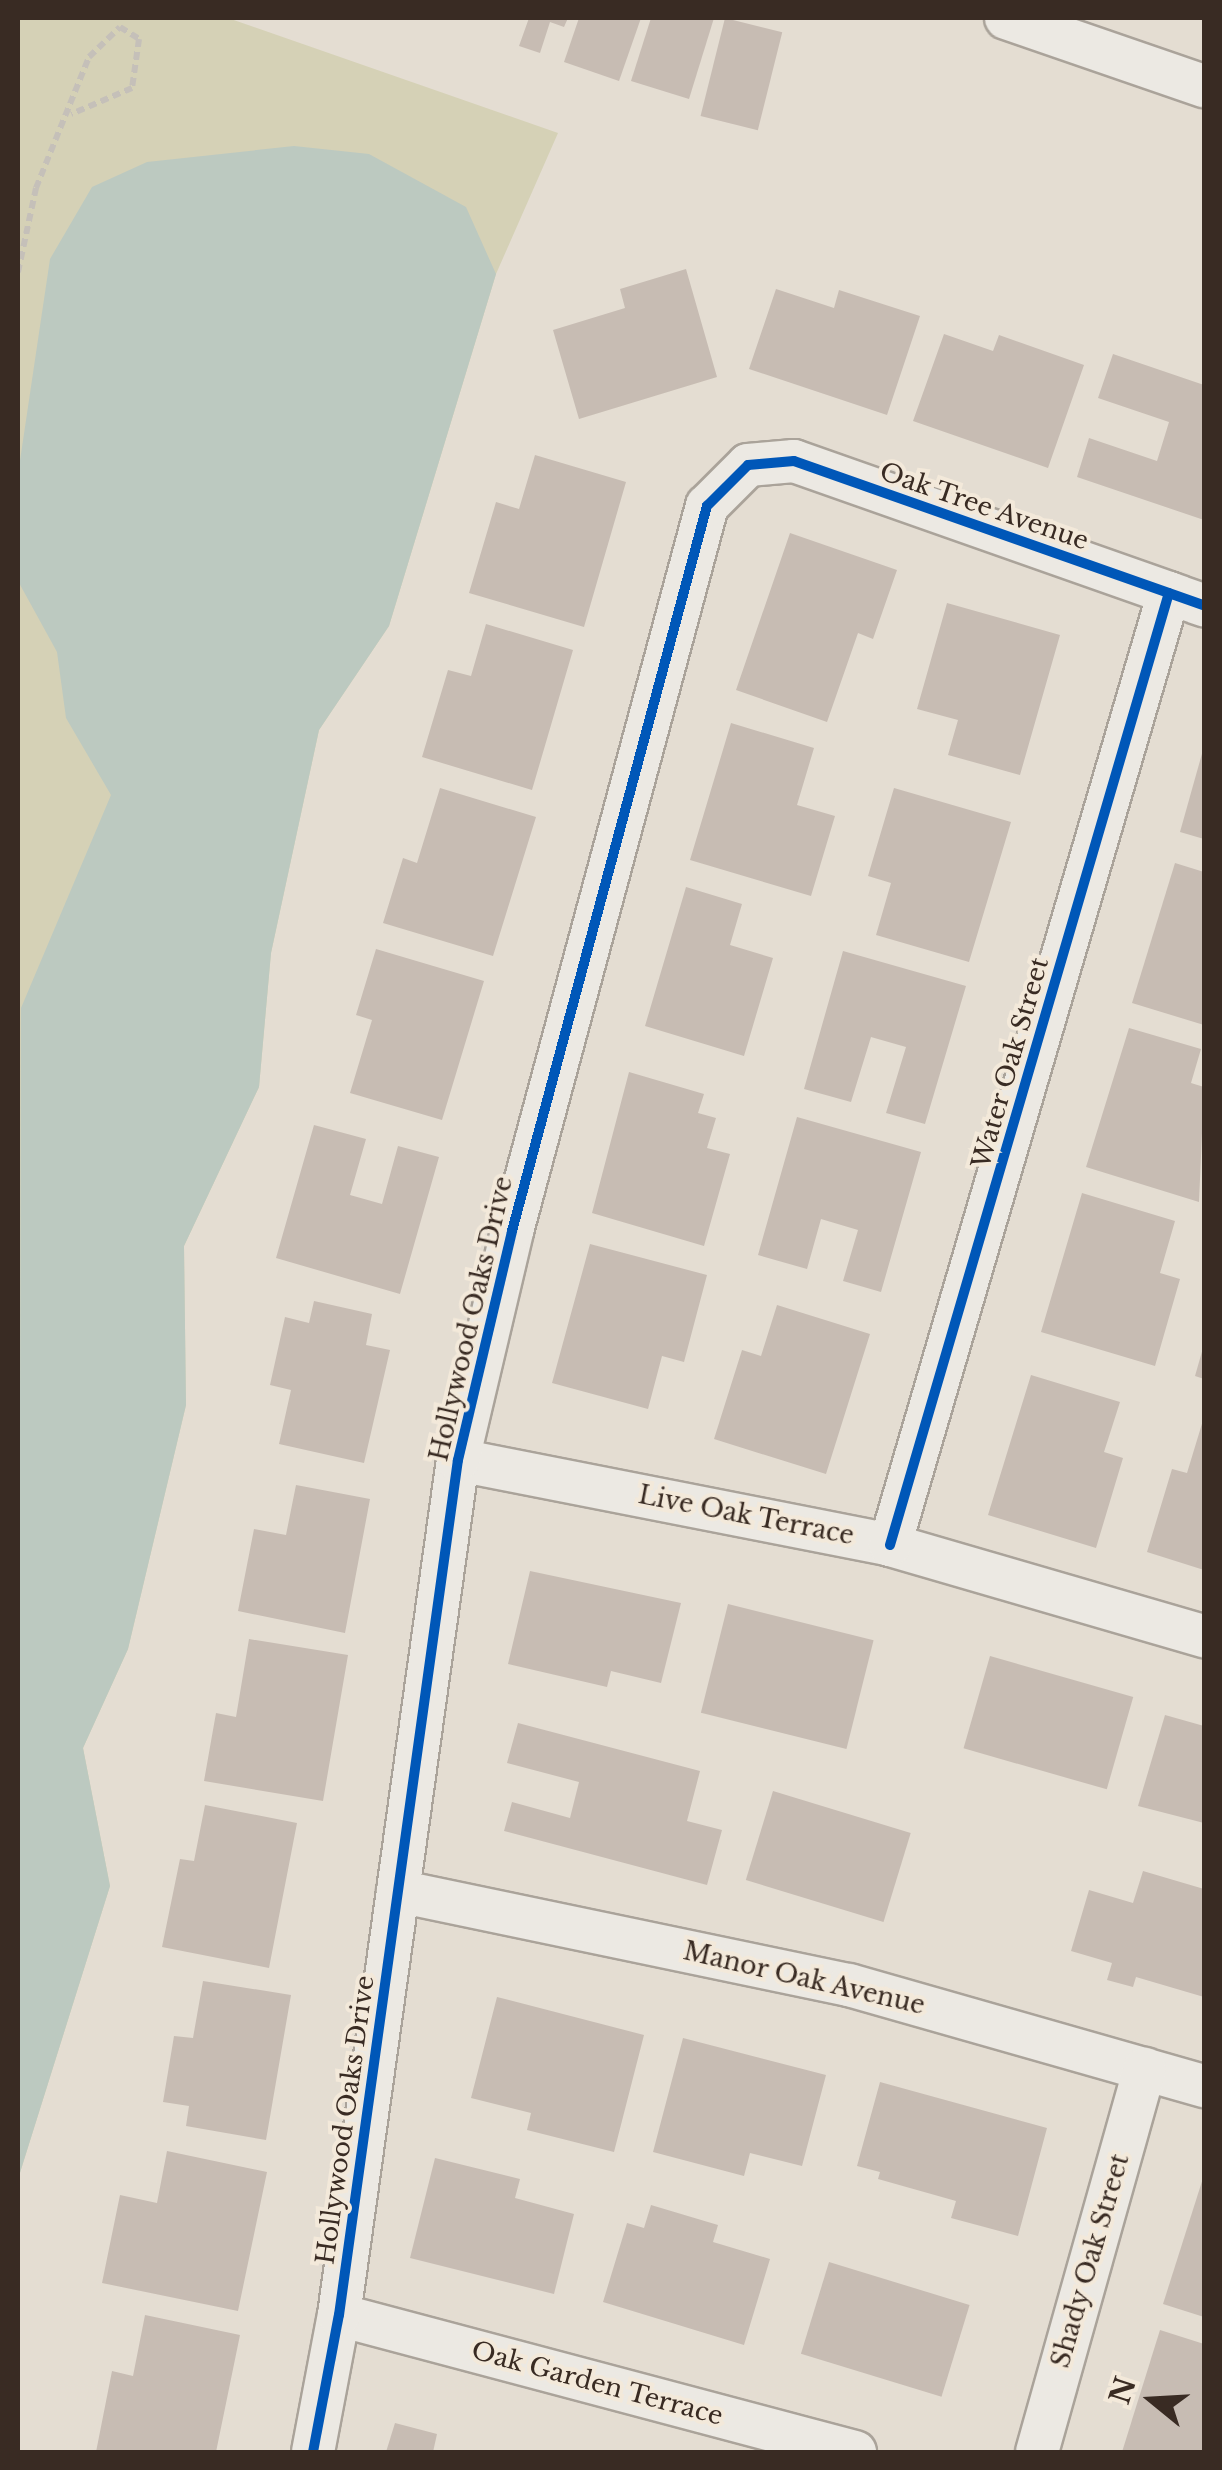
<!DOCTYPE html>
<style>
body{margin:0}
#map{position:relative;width:1222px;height:2470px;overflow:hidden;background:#e4ddd2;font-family:"Libre Baskerville",serif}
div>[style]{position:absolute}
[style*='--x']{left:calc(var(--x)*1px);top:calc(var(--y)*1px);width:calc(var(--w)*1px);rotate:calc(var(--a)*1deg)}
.green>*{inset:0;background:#d5d1b6}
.water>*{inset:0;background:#bcc9c0}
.building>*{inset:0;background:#c7bcb3;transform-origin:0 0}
.path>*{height:6px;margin-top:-3px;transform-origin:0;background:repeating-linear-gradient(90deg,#c5c0b9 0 8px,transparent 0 13px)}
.roads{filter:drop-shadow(2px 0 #aaa39a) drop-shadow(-2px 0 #aaa39a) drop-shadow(0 2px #aaa39a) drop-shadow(0 -2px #aaa39a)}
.street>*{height:42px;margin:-21px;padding:0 21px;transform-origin:21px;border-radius:21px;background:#ece9e3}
.cycleway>*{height:10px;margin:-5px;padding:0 5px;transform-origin:5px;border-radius:5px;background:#0057b8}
span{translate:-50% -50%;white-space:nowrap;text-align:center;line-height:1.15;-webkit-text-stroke:8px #f3e9da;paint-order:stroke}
.street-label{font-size:25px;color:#392b23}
.frame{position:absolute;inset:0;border:20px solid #392b23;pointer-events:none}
.north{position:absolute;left:1102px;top:2350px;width:100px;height:100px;-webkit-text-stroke:8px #f3e9da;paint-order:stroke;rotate:288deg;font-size:28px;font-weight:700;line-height:40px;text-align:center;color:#392b23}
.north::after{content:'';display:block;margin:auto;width:35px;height:45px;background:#392b23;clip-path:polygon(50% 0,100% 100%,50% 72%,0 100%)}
</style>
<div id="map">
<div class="green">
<div style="clip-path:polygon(18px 18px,228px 18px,558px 133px,496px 274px,389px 626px,319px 730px,271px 953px,259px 1087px,184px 1246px,186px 1405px,128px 1649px,83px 1748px,110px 1886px,18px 2179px)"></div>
</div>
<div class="water">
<div style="clip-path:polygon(294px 146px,369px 154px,466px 207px,496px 274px,389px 626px,319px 730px,271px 953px,259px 1087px,184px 1246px,186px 1405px,128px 1649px,83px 1748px,110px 1886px,18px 2179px,21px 1008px,111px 795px,66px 718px,57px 652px,18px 581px,18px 474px,50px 259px,92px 187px,147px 162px)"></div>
</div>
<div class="building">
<div style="clip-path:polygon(529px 18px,568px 18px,564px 27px,550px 22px,540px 53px,519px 46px)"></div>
<div style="clip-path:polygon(579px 18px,641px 18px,619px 81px,564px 62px)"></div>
<div style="clip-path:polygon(651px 18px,714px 18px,689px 99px,631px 81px)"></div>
<div style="left:725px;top:18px;width:59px;height:101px;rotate:14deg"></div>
<div style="clip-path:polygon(686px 269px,717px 377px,579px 419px,553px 330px,625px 308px,620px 289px)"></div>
<div style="clip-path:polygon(776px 289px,834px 308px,839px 290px,920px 316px,887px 415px,749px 369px)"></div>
<div style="clip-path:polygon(944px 334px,993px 351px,999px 335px,1084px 365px,1048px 468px,913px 421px)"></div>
<div style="clip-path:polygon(1113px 354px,1204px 385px,1204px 520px,1077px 477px,1089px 438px,1157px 461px,1169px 422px,1098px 398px)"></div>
<div style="clip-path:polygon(535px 455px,626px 482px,584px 627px,469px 593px,496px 502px,519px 509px)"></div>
<div style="clip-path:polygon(790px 533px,897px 570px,873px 639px,858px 633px,827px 722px,736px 690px)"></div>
<div style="clip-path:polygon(947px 603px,1060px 635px,1020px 775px,948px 755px,958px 720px,917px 709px)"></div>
<div style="clip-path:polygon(486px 624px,573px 650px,532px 790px,422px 757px,448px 670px,471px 676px)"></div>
<div style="clip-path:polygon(731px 723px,814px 748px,797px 805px,835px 816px,811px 896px,690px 860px)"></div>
<div style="clip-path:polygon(1203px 750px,1204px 750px,1204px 839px,1180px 832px)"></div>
<div style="clip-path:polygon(440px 788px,536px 817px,493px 956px,383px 923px,403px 858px,417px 863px)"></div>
<div style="clip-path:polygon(894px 788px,1011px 822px,969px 962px,876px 935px,891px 883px,868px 876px)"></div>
<div style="clip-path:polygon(1175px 863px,1204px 872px,1204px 1025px,1132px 1003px)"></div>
<div style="clip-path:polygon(686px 887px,742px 904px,730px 945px,773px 958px,744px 1056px,645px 1026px)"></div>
<div style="clip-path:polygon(376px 949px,484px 981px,442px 1120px,350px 1093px,372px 1020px,356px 1015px)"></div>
<div style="clip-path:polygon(843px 951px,966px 986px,925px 1124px,886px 1113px,906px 1047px,871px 1037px,851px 1102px,804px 1089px)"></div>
<div style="clip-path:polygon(1129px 1028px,1201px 1049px,1191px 1083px,1204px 1087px,1199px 1202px,1086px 1167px)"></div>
<div style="clip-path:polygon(629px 1072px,704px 1094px,698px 1113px,716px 1118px,707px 1148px,730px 1154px,704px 1246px,592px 1213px)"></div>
<div style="clip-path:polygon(797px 1117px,921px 1152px,881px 1292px,843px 1281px,858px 1230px,821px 1219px,807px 1269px,758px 1255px)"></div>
<div style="clip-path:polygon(314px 1125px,366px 1139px,350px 1195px,382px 1204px,398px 1146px,439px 1157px,400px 1294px,276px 1258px)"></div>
<div style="clip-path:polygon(1082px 1193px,1175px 1221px,1160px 1273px,1180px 1279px,1155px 1366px,1041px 1332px)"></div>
<div style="clip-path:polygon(590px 1244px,707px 1275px,684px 1362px,662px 1356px,648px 1409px,552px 1383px)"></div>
<div style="clip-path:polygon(314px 1301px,372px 1314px,366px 1345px,390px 1350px,364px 1463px,279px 1444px,291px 1390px,270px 1385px,285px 1317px,309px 1323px)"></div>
<div style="clip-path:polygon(777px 1305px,870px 1334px,826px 1474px,714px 1439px,742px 1350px,761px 1356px)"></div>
<div style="clip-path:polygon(1203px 1348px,1204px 1348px,1204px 1379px,1195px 1376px)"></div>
<div style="clip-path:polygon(1031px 1375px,1120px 1402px,1104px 1452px,1123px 1458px,1096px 1548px,988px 1515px)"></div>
<div style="clip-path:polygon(1204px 1417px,1204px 1570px,1147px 1552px,1172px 1469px,1187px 1473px)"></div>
<div style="clip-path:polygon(296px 1485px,370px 1499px,345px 1633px,238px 1611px,254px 1529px,286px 1535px)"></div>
<div style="clip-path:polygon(530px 1571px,681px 1603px,661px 1683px,611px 1671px,607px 1687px,508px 1664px)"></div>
<div style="left:728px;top:1604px;width:150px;height:112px;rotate:14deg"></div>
<div style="clip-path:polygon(249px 1639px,348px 1655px,323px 1801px,204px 1781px,216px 1713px,236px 1717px)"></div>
<div style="left:990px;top:1656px;width:149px;height:96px;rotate:16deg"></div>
<div style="clip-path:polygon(1165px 1715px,1204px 1726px,1204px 1823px,1138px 1806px)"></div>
<div style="clip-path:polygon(518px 1723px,700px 1771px,687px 1821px,722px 1830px,707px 1885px,504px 1831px,512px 1802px,570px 1818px,579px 1782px,507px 1763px)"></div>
<div style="left:773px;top:1791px;width:144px;height:93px;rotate:17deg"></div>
<div style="clip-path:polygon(205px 1805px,297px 1823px,269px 1968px,162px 1947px,180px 1859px,194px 1861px)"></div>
<div style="clip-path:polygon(1143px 1871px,1204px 1889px,1204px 1997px,1136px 1977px,1133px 1987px,1107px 1980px,1112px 1963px,1071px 1951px,1089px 1890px,1133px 1903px)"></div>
<div style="clip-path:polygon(203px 1981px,291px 1995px,266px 2140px,186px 2126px,189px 2106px,163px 2102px,174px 2036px,193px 2038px)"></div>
<div style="clip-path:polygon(497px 1997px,644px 2035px,614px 2152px,527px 2130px,531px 2113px,471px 2098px)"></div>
<div style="clip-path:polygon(683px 2038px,826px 2075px,802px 2166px,750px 2153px,744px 2176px,653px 2152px)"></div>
<div style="clip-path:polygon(880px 2082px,1047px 2128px,1018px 2236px,951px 2218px,956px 2201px,878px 2179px,880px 2172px,857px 2166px)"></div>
<div style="clip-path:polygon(167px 2151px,267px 2172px,238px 2311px,102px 2283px,120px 2195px,157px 2203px)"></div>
<div style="clip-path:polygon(435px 2158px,520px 2179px,515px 2198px,574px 2214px,554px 2294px,410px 2258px)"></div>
<div style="clip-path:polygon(1204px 2175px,1204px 2317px,1163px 2304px)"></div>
<div style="clip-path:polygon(651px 2205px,718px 2225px,713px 2242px,770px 2259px,744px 2345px,603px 2302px,627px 2223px,644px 2228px)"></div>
<div style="left:829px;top:2262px;width:147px;height:96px;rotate:17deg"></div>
<div style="clip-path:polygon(145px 2315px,240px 2335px,216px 2452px,96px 2452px,112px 2371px,133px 2376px)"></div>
<div style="clip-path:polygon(1160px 2330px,1204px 2344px,1204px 2452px,1122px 2452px)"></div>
<div style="clip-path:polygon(395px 2423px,437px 2434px,433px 2452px,386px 2452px)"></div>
</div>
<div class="path">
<div style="--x:18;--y:272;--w:86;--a:-77.9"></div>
<div style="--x:36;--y:188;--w:141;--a:-68"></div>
<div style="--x:89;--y:57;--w:43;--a:-44.1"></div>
<div style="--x:120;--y:27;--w:22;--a:32"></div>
<div style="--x:139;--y:39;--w:49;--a:98.1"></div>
<div style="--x:132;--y:88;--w:66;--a:156.9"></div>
</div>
<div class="roads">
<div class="street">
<div style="--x:1006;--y:18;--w:209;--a:19"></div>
<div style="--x:458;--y:1460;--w:440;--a:11.1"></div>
<div style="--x:890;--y:1545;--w:327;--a:16.2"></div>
<div style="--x:890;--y:1545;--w:992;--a:-73.67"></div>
<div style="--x:398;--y:1891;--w:461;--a:11.8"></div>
<div style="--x:849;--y:1985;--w:369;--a:15.9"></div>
<div style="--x:339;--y:2315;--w:534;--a:14.87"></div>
<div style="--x:313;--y:2452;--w:139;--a:-79.3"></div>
<div style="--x:339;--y:2315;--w:863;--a:-82.08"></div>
<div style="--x:458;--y:1460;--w:235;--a:-76.7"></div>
<div style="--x:512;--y:1231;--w:751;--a:-74.95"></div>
<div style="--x:707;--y:506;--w:58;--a:-45"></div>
<div style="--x:748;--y:465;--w:46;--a:-5"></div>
<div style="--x:794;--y:461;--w:435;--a:19.4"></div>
<div style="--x:1037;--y:2452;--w:398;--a:-74.3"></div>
</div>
</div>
<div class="cycleway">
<div style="--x:890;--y:1545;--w:992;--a:-73.67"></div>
<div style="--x:313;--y:2452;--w:139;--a:-79.3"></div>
<div style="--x:339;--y:2315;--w:863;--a:-82.08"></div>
<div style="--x:458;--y:1460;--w:235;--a:-76.7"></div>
<div style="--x:512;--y:1231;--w:751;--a:-74.95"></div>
<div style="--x:707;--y:506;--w:58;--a:-45"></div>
<div style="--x:748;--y:465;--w:46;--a:-5"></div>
<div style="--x:794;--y:461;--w:435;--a:19.4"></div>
</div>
<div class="street-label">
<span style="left:984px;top:507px;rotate:19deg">Oak Tree Avenue</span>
<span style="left:1011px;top:1063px;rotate:-74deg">Water Oak Street</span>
<span style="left:472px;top:1319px;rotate:-77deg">Hollywood Oaks Drive</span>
<span style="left:746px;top:1516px;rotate:11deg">Live Oak Terrace</span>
<span style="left:804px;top:1979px;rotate:13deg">Manor Oak Avenue</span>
<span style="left:346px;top:2120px;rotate:-82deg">Hollywood Oaks Drive</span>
<span style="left:1091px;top:2261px;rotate:-74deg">Shady Oak Street</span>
<span style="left:597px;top:2384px;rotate:15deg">Oak Garden Terrace</span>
</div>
<div class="frame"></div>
<div class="north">N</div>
</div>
